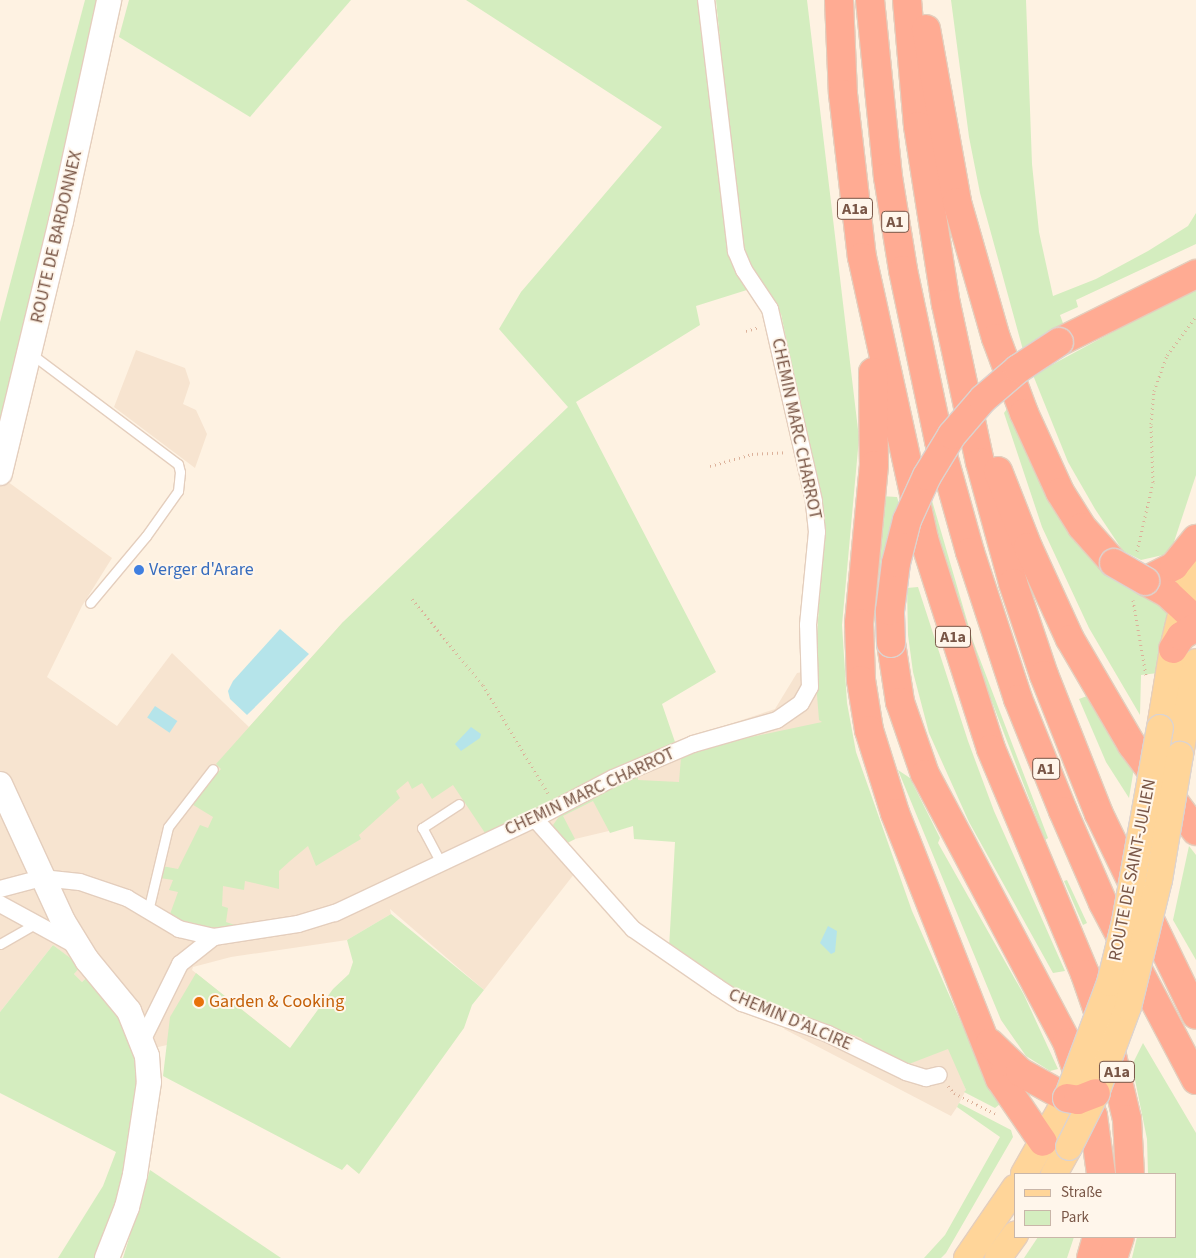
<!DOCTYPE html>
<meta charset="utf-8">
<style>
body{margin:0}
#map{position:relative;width:1196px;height:1258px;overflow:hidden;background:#fef2e2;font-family:"Source Sans 3",sans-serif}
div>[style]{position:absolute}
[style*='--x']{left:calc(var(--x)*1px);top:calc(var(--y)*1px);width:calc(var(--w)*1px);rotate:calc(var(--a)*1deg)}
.residential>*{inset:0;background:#f7e4d0}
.green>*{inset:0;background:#d4edbf}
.water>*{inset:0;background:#b5e4ea;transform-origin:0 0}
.path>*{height:3px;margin-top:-1.5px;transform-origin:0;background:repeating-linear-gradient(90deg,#dcb19a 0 1px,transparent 0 5px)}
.roads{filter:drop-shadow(1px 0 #e4cebd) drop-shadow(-1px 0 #e4cebd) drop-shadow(0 1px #e4cebd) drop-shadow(0 -1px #e4cebd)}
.lane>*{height:9px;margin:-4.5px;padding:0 4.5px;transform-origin:4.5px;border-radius:4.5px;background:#fff}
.street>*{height:16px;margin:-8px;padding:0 8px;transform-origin:8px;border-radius:8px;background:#fff}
.secondary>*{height:24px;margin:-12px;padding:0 12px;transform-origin:12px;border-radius:12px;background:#fff}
.primary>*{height:26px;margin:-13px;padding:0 13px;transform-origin:13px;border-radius:13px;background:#ffd599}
.highway>*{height:28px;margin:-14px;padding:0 14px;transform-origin:14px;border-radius:14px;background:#ffab93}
.bridges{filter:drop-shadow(1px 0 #dcd3cf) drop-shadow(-1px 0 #dcd3cf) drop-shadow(0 1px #dcd3cf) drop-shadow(0 -1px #dcd3cf)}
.primary-bridge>*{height:26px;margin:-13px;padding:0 13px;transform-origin:13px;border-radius:13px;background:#ffd599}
.highway-bridge>*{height:28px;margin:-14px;padding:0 14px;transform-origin:14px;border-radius:14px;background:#ffab93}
.dots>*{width:14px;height:14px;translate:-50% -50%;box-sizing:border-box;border:2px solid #fff6eb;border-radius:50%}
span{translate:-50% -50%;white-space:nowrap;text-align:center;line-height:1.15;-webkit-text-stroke:4px #fff6eb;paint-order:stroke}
.shield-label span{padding:1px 4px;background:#fff6eb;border:1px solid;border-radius:4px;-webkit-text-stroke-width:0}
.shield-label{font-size:16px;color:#795646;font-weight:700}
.street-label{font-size:18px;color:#795646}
.shop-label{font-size:18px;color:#366cbe}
.left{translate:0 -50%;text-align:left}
.food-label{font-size:18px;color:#c56008}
.legend{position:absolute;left:1014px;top:1173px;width:162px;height:65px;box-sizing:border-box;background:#fff6eb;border:1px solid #c9b6a9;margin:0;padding:6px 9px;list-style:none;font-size:15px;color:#795646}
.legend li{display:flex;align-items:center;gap:10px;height:25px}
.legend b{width:25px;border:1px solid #c9b6a9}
</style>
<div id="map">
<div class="residential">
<div style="clip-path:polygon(136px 350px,185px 368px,190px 383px,183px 404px,196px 410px,207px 434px,195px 468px,114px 407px)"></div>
<div style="clip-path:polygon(0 476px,112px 558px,82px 606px,47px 677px,117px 726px,172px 653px,249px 727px,343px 622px,614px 769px,675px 742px,775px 709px,797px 673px,815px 670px,823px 722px,966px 1090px,957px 1107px,951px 1116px,784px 1029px,789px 1020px,761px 1010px,761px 1000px,679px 782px,634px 825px,575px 839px,559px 848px,578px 869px,484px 990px,390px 909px,391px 914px,347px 940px,231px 957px,193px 967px,192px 970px,379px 1119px,167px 1045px,136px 1052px,89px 975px,82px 982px,74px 974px,80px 966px,53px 945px,0 1012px)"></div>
</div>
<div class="green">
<div style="clip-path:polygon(85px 0,97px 0,0 433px,0 322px)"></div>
<div style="clip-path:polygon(129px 0,351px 0,250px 117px,119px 37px)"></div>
<div style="clip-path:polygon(466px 0,700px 0,700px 26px,728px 240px,750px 289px,696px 306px,700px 325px,576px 402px,716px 672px,662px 704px,675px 742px,485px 833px,453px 785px,432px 799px,422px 783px,412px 789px,408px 781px,396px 791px,400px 798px,359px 835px,361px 839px,316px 866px,308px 846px,290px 861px,279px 871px,279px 889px,245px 881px,244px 890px,223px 886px,222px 906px,228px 908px,226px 922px,235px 925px,212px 928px,181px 920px,170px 914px,178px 892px,169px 890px,173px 880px,160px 878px,162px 866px,178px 869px,200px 825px,208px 828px,213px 817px,190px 803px,221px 769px,216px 764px,343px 622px,568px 407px,499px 329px,521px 292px,662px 127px)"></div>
<div style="clip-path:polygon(716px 0,807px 0,859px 438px,842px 625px,847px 703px,856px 752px,912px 911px,991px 1090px,1000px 1104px,995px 1108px,964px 1092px,966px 1090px,948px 1049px,909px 1064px,871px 1048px,861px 1038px,740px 992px,669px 948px,675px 842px,634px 839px,633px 826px,610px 833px,593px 801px,563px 816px,575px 839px,565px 844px,553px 825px,563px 811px,638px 774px,638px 780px,679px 782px,681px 757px,709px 746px,822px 722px,819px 720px,815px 670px,824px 520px,781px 314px,747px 258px,738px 221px)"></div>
<div style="clip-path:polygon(951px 0,1026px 0,1032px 164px,1039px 232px,1053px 296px,1096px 279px,1148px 251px,1188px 226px,1196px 213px,1196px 244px,1076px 300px,1078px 307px,1060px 315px,1064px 326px,1023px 350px,980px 193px,969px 137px)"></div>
<div style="clip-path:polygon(1196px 287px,1196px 475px,1173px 545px,1163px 555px,1141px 560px,1123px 551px,1095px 509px,1068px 462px,1033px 375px)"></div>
<div style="clip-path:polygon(1012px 402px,1039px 468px,1167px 610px,1158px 673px,1141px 675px,1140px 715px,1089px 628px,1042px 527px,1004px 413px)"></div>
<div style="clip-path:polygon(880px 496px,897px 497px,900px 507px,882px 574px,872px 573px)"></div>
<div style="clip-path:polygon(931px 497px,973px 641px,1048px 838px,1045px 840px,969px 642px,928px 501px)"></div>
<div style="clip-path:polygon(918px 587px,968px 741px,994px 811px,1065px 971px,1053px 973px,969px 822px,929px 733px,913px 672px,908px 635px,907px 588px)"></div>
<div style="clip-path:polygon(1087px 696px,1134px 768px,1129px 798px,1106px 762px,1079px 699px)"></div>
<div style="clip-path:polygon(898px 770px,910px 778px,940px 838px,938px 843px,1024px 995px,1058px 1069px,1050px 1071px,1026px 1056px,1001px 1020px)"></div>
<div style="clip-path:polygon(1189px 846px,1196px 855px,1196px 960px,1173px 920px)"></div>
<div style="clip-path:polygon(1067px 880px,1087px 923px,1083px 925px,1064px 881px)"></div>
<div style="clip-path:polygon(391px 914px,484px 990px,472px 1005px,464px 1028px,359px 1174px,347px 1164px,342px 1170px,163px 1076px,170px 1017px,196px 973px,290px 1048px,333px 989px,349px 974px,353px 962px,347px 940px)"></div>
<div style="clip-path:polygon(53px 945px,81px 966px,74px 974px,82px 982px,89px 975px,116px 1011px,140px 1070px,124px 1184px,98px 1258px,58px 1258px,103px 1186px,116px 1152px,0 1093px,0 1012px)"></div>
<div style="clip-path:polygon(1143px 1043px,1196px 1133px,1196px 1258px,1132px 1258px,1137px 1237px,1175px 1237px,1175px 1174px,1148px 1174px,1147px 1139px,1132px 1065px)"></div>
<div style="clip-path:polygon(959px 1103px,1011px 1130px,1013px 1137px,946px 1253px,941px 1258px,924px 1258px,945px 1235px,1000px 1137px,957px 1107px)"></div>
<div style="clip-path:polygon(150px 1170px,281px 1258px,123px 1258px)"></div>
<div style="clip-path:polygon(1038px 1237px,1074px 1237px,1067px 1258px,1024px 1258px)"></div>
</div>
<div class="water">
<div style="clip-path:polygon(280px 629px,309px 654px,247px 715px,230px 699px,228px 691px,233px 681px)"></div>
<div style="left:155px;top:706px;width:27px;height:14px;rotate:34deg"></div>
<div style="clip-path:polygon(471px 727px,481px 734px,480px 738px,461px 751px,455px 744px)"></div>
<div style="clip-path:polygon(828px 926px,837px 931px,835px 952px,831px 954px,820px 943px)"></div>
</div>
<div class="path">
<div style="--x:746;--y:331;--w:14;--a:-17"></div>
<div style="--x:710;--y:466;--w:44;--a:-15.9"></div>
<div style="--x:752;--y:454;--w:34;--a:-3"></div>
<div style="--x:1137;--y:551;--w:71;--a:-76.9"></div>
<div style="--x:1153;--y:482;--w:58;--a:-92"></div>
<div style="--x:1151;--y:424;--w:33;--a:-85"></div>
<div style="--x:1154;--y:391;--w:38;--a:-70"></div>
<div style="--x:1167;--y:355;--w:49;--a:-53.4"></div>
<div style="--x:412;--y:599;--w:112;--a:50.5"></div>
<div style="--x:483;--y:685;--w:126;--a:59"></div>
<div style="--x:1133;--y:600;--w:76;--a:80.2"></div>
<div style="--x:948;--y:1086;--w:9;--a:49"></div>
<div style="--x:954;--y:1093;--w:47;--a:26.6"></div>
</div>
<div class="roads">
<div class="lane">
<div style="--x:30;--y:353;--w:185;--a:36.9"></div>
<div style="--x:178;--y:464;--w:8;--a:76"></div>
<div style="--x:180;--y:472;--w:19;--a:96"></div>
<div style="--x:178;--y:491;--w:55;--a:125.4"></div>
<div style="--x:146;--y:536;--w:87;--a:129.9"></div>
<div style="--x:441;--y:863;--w:40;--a:-118"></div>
<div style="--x:422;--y:828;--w:44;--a:-33"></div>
<div style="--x:148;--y:911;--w:86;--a:-76.6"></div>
<div style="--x:168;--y:827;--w:73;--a:-52.2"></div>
<div style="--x:0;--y:944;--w:40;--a:-29.7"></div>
</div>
<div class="street">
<div style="--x:535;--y:819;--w:147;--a:48.3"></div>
<div style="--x:633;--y:929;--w:102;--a:34.6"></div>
<div style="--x:717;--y:987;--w:30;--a:33"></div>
<div style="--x:742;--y:1003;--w:91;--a:19.8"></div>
<div style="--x:828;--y:1034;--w:87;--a:26"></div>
<div style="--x:906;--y:1072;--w:21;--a:17"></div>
<div style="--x:926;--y:1078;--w:13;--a:-13"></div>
<div style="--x:0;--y:889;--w:43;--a:-14.7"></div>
<div style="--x:42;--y:878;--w:38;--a:6"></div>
<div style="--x:80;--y:882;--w:50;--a:18.8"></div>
<div style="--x:127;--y:898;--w:61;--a:30.8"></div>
<div style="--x:179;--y:929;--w:36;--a:13"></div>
<div style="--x:0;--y:904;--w:88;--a:28.6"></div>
<div style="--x:143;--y:1039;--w:84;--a:-63.7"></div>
<div style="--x:180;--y:964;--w:43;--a:-38.5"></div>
<div style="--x:214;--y:937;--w:85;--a:-8.8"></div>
<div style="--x:298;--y:924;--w:39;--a:-17"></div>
<div style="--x:335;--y:913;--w:221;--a:-25.2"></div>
<div style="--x:535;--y:819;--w:88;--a:-27.7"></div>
<div style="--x:613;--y:778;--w:87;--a:-23"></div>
<div style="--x:693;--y:744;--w:87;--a:-15.9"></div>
<div style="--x:777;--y:720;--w:29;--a:-35"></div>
<div style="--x:801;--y:703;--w:18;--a:-61"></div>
<div style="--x:810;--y:687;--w:62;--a:-91.8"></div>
<div style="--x:808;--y:625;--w:93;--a:-84.5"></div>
<div style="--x:817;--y:532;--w:31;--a:-96"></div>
<div style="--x:814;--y:501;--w:197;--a:-102.9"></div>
<div style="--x:770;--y:309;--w:47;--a:-123.7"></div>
<div style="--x:744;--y:270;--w:21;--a:-113"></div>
<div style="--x:736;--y:251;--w:253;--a:-96.8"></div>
</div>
<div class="secondary">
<div style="--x:0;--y:473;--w:259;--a:-76.4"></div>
<div style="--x:61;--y:221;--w:226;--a:-77.7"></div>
<div style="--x:0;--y:784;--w:151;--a:65.3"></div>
<div style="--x:63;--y:921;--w:46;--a:58.4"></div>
<div style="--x:87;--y:960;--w:66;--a:50.5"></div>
<div style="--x:129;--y:1011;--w:48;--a:68.2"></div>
<div style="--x:147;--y:1056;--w:26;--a:86"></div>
<div style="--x:149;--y:1082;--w:94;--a:98.6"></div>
<div style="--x:135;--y:1175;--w:33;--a:104"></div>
<div style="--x:127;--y:1207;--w:55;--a:111.4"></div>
</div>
<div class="primary">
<div style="--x:1160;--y:728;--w:80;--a:-80.7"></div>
<div style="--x:1173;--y:649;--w:102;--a:-76.9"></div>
<div style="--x:1180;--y:755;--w:94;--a:-80.2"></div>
<div style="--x:1024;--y:1174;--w:87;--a:-60.5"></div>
<div style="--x:1054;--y:1174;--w:31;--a:-61"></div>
<div style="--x:967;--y:1258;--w:85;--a:-55.6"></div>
<div style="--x:998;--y:1258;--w:29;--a:-54"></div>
</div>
<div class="highway">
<div style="--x:839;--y:0;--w:94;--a:87.6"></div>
<div style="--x:843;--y:94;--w:164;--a:83.4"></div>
<div style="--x:862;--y:257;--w:289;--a:77.6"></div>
<div style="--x:924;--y:539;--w:220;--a:72.3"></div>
<div style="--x:991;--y:749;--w:244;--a:67.3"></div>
<div style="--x:1085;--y:974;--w:73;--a:70.8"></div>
<div style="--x:1109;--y:1043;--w:78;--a:76.7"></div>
<div style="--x:1127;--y:1119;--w:55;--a:86.9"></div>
<div style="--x:870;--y:0;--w:178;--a:84.2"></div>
<div style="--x:888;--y:177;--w:94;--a:80.8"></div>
<div style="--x:903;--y:270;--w:175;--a:78.1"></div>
<div style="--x:939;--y:441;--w:115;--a:74.4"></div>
<div style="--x:970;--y:552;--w:155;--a:71.9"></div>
<div style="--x:1018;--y:699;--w:121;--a:68.1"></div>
<div style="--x:1063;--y:811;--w:100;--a:66.5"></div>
<div style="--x:1103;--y:903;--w:200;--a:62.3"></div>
<div style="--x:907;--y:0;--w:126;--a:85"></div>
<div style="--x:918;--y:126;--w:180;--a:81.1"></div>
<div style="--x:946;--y:304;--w:162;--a:77.9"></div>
<div style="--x:980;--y:462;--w:125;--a:74.7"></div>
<div style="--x:1013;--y:583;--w:97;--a:71.4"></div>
<div style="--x:1044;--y:675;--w:149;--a:68.4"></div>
<div style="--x:1099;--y:814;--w:223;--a:64.2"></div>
<div style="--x:926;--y:29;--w:176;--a:79.8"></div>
<div style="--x:957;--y:202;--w:141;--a:74"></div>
<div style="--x:996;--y:338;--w:80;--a:69.5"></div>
<div style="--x:1024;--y:413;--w:87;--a:65.5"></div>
<div style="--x:1060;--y:492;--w:41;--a:57.8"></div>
<div style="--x:1082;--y:527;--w:48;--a:48.4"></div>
<div style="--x:1059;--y:342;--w:153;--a:-26.4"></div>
<div style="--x:873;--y:372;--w:93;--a:89.4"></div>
<div style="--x:874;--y:465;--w:159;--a:95.4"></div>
<div style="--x:859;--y:623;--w:57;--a:88"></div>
<div style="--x:861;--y:680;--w:51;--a:80.9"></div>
<div style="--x:869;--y:730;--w:87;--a:72.6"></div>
<div style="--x:895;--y:813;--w:286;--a:68.5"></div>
<div style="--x:1000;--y:1079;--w:76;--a:55.7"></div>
<div style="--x:998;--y:471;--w:82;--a:68.5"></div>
<div style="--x:1028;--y:547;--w:101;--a:65.5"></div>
<div style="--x:1070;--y:639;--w:123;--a:59.7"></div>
<div style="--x:1132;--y:745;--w:107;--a:53.3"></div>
<div style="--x:1145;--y:581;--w:33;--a:-27"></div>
<div style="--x:1174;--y:566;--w:35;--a:-51"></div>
<div style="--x:1145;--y:581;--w:26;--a:29"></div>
<div style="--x:1168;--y:594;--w:38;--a:43"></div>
<div style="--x:891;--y:643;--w:60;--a:81.3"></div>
<div style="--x:900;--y:702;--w:76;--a:70.9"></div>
<div style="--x:925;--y:774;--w:303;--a:62.1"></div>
<div style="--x:1067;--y:1042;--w:78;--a:70.6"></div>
<div style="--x:1093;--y:1116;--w:59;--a:82.1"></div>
<div style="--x:1173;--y:649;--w:15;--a:-58"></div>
<div style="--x:1181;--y:636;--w:17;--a:-31"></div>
<div style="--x:990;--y:1043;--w:42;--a:44"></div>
<div style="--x:1020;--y:1072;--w:54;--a:29"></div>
<div style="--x:1091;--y:1258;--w:22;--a:-74"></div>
<div style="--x:1113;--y:1258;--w:22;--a:-72"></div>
</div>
</div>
<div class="bridges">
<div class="primary-bridge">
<div style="--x:1067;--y:1098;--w:123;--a:-69.5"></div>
<div style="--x:1110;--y:983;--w:63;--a:-76.2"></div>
<div style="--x:1125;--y:922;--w:197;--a:-79.8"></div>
<div style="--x:1069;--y:1147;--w:60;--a:-63.4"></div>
<div style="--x:1096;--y:1093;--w:92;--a:-69.6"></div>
<div style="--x:1128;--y:1007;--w:131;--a:-76.3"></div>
<div style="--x:1159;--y:880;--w:127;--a:-80.5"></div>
</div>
<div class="highway-bridge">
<div style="--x:1114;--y:563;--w:36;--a:30"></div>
<div style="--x:891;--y:643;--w:32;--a:-92"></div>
<div style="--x:890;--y:611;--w:48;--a:-82.9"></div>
<div style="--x:896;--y:563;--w:44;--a:-75.7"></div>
<div style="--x:907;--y:520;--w:48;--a:-65.6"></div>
<div style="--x:927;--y:476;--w:48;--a:-58.6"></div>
<div style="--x:952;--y:435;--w:48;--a:-49.3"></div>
<div style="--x:983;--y:399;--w:46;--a:-40.6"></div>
<div style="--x:1018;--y:369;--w:49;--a:-33.4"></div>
<div style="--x:1067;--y:1098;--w:11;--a:10"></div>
<div style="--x:1078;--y:1100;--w:19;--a:-21"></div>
</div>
</div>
<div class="dots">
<div style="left:139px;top:570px;background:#3f7fe0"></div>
<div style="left:199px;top:1002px;background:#e8710a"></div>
</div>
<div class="shield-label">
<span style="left:855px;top:209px">A1a</span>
<span style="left:895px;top:222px">A1</span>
<span style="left:953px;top:637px">A1a</span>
<span style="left:1046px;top:769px">A1</span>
<span style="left:1117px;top:1072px">A1a</span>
</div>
<div class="street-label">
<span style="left:57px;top:237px;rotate:-77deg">ROUTE DE BARDONNEX</span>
<span style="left:796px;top:429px;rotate:78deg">CHEMIN MARC CHARROT</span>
<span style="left:590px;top:792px;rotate:-25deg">CHEMIN MARC CHARROT</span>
<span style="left:1133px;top:870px;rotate:-79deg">ROUTE DE SAINT-JULIEN</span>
<span style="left:790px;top:1020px;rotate:23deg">CHEMIN D'ALCIRE</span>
</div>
<div class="shop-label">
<span class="left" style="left:149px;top:570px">Verger d'Arare</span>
</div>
<div class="food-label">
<span class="left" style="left:209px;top:1002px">Garden &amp; Cooking</span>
</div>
<ul class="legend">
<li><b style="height:6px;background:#ffd599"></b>Straße</li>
<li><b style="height:14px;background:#d4edbf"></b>Park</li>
</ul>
</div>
